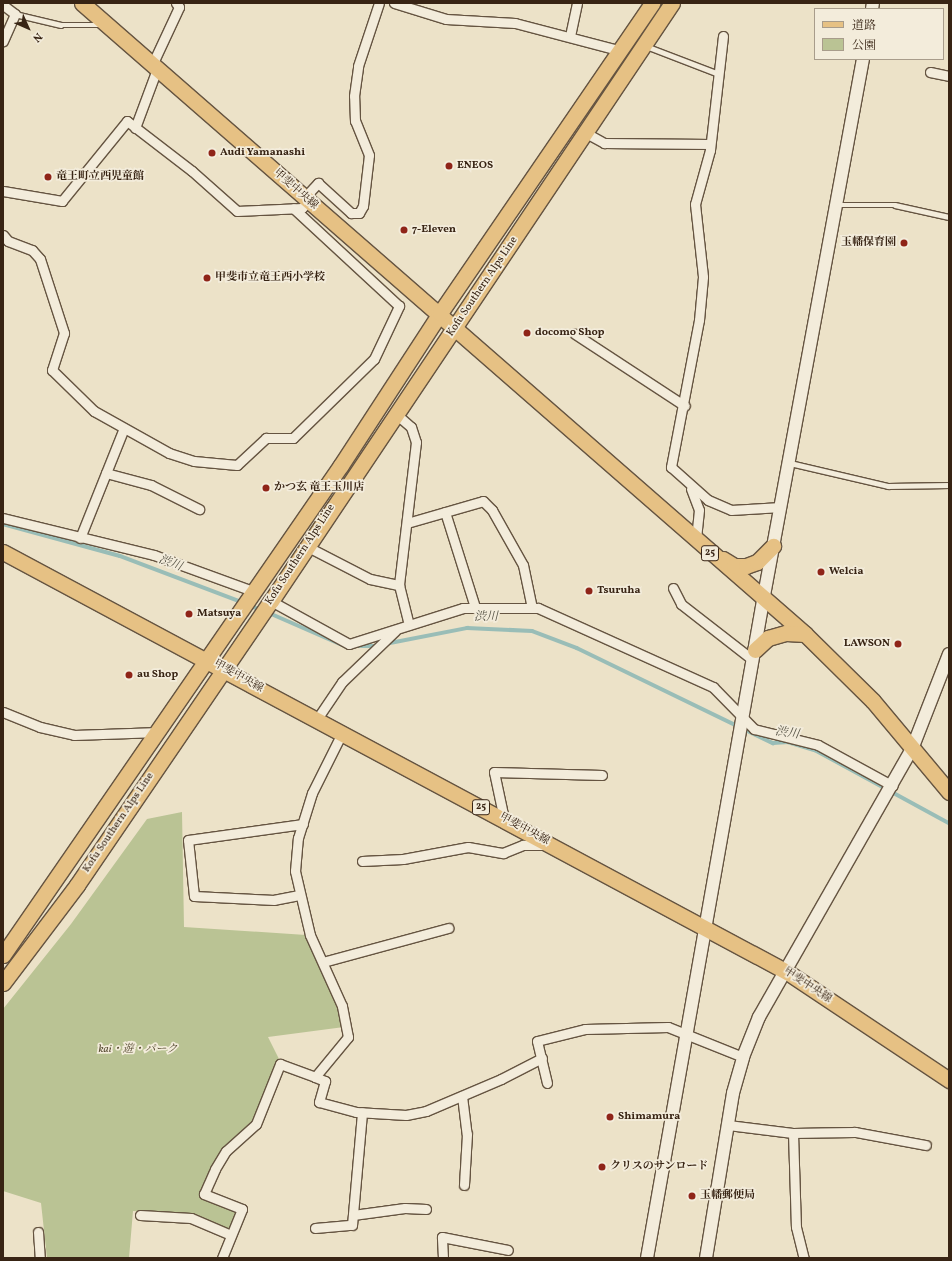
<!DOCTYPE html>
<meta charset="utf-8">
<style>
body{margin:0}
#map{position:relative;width:952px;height:1261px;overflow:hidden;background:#ece2c8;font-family:Vollkorn,"Noto Serif JP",serif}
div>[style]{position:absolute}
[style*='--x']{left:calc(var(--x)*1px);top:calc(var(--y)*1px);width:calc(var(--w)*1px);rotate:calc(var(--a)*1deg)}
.green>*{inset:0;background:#bac394}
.stream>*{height:3.5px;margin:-1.75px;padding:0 1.75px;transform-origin:1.75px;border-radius:1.75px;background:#99bdb7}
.roads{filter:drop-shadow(1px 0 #655441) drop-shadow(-1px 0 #655441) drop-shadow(0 1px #655441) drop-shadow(0 -1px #655441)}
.service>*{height:4.5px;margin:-2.25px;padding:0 2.25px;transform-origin:2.25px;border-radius:2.25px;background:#f3ecdb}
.minor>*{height:9px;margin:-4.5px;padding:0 4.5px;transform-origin:4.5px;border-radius:4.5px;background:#f3ecdb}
.tertiary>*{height:12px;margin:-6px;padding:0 6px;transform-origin:6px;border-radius:6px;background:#f3ecdb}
.primary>*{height:15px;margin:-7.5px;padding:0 7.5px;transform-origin:7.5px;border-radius:7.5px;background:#e6c184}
.dots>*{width:11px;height:11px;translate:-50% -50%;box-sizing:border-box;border:2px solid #f3ecdb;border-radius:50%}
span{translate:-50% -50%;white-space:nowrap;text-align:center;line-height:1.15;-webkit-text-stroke:3.5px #f3ecdb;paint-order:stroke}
.shield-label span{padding:1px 3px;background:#f3ecdb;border:1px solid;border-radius:3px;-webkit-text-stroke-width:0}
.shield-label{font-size:10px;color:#382414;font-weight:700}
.poi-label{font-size:11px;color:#382414;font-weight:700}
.left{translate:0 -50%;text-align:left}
.right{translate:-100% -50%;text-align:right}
.street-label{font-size:11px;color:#382414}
.park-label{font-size:11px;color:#584c34;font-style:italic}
.water-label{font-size:12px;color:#555245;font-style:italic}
.frame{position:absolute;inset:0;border:4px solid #382414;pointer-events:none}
.legend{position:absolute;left:814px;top:8px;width:130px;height:52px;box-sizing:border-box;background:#f3ecdb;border:1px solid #a89c8b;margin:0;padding:5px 7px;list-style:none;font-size:12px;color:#382414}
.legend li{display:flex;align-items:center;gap:8px;height:20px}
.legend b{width:20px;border:1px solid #a89c8b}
.north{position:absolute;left:8px;top:8px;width:40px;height:40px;-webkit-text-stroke:3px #f3ecdb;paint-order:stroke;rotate:135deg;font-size:11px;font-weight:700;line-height:16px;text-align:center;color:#382414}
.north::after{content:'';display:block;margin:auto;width:14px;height:18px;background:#382414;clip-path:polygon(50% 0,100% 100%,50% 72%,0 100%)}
</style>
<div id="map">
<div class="green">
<div style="clip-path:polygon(182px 812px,184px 927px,306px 935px,326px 974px,344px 1027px,268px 1037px,279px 1059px,253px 1123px,222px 1149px,200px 1196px,238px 1211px,230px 1232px,192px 1216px,133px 1211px,129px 1258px,47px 1258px,41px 1203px,3px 1191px,3px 1009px,71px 924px,147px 819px)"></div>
</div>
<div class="stream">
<div style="--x:3;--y:524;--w:121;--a:15.3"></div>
<div style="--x:120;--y:556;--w:130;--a:20.7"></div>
<div style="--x:248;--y:605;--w:14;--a:21"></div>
<div style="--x:267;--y:612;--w:85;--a:23.6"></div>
<div style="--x:345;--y:646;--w:30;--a:0"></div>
<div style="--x:385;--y:644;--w:84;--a:-11"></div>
<div style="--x:467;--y:628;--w:65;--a:2.6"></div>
<div style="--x:532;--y:631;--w:48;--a:20.7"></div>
<div style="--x:577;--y:648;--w:218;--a:25.9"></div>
<div style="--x:773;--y:743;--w:15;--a:-4"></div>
<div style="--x:788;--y:742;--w:28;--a:17"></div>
<div style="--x:815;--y:750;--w:153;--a:28.6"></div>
</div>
<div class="roads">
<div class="service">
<div style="--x:15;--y:14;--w:47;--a:13.4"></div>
<div style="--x:61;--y:25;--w:41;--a:0"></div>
<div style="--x:646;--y:46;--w:78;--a:21"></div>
<div style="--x:837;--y:205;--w:58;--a:0"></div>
<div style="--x:895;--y:205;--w:55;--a:12.5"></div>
<div style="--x:790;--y:463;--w:101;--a:13.2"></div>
<div style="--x:888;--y:486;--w:61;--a:-0.9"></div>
</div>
<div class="minor">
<div style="--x:394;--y:3;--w:54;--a:17.1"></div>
<div style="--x:446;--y:19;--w:69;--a:3.3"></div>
<div style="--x:515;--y:23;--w:106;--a:14.7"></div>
<div style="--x:3;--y:5;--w:15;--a:37"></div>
<div style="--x:15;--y:14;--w:30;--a:114"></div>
<div style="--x:570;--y:36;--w:34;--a:-78"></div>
<div style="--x:723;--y:36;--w:115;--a:96.5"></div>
<div style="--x:710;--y:150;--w:56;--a:105.5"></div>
<div style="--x:695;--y:204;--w:73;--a:83.7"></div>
<div style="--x:703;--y:277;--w:43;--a:95.3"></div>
<div style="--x:699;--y:320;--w:150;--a:100.8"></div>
<div style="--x:671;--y:467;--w:50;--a:41.7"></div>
<div style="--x:708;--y:500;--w:25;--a:23"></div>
<div style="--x:731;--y:510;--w:50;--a:-3.4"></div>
<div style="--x:152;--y:65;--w:64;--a:-65"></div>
<div style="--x:179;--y:7;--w:5;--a:-127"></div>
<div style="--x:930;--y:72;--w:19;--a:12"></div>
<div style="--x:135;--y:128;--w:63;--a:-69.6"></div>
<div style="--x:586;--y:133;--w:21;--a:29"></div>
<div style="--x:604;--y:143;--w:106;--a:0.5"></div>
<div style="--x:3;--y:191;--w:60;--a:9.6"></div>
<div style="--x:62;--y:201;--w:103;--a:-50.9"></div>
<div style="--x:127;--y:121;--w:82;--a:37.6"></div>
<div style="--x:192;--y:171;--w:60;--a:41.6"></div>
<div style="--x:237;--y:211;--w:65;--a:-2.6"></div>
<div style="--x:302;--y:208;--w:9;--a:-49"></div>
<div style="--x:304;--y:198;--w:21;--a:-47"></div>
<div style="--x:318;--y:183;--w:45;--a:42.3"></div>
<div style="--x:351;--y:213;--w:8;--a:0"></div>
<div style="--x:359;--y:213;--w:8;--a:-60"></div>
<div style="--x:363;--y:206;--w:51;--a:-83.3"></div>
<div style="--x:369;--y:155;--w:37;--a:-112"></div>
<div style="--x:355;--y:121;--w:25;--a:-92"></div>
<div style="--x:354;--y:96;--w:30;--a:-82"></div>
<div style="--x:358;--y:66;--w:66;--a:-71.6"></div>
<div style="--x:3;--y:235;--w:8;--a:50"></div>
<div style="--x:8;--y:241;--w:26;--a:21"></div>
<div style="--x:32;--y:250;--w:12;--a:48"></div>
<div style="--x:40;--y:259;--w:78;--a:72"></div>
<div style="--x:64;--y:333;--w:39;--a:108"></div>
<div style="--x:52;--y:370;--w:59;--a:44.3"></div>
<div style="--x:94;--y:411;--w:86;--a:29.2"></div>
<div style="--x:169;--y:453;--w:26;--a:18"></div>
<div style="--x:194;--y:461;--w:43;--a:5.3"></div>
<div style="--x:237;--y:465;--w:40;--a:-43"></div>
<div style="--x:266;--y:438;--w:27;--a:0"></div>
<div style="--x:293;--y:438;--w:113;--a:-44.3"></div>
<div style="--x:374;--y:359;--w:59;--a:-64.7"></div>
<div style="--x:399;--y:306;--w:144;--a:-137.2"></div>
<div style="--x:575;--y:334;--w:131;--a:33.2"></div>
<div style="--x:396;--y:414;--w:20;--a:41"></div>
<div style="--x:411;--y:427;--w:16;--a:72"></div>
<div style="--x:416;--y:442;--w:144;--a:96.8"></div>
<div style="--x:399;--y:585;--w:41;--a:76"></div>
<div style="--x:106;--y:473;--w:47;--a:14.9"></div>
<div style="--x:151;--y:485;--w:54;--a:26.6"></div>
<div style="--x:691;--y:489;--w:22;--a:69"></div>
<div style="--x:699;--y:510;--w:31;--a:96"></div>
<div style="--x:445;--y:512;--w:100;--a:72.5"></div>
<div style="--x:3;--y:518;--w:155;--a:13.8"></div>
<div style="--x:154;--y:555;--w:105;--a:20"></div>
<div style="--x:407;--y:523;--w:79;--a:-16.1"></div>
<div style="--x:483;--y:501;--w:13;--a:45"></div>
<div style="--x:492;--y:510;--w:63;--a:60.6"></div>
<div style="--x:523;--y:565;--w:44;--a:78.2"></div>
<div style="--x:80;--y:538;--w:118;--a:-68.2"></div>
<div style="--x:306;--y:546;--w:72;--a:27.3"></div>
<div style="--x:370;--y:579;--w:30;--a:12"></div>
<div style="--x:673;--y:588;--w:18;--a:63"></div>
<div style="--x:681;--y:604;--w:91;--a:37.9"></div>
<div style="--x:271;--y:601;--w:89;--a:28.9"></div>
<div style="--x:349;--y:644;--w:120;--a:-17.5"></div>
<div style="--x:463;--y:608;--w:75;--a:0"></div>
<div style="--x:538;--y:608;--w:192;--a:24.3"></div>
<div style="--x:713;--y:687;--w:59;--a:45.7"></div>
<div style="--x:754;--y:729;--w:66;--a:14"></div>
<div style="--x:818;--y:745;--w:85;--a:28.7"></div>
<div style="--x:3;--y:712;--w:40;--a:22"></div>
<div style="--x:40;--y:727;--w:35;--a:13"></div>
<div style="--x:74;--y:735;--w:85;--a:-2"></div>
<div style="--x:317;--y:719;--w:45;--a:-56"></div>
<div style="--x:342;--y:682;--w:74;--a:-43.9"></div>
<div style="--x:504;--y:819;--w:48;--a:-102"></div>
<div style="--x:494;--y:772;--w:108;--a:1.6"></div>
<div style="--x:362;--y:861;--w:41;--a:-2.8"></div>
<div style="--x:403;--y:859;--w:66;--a:-10.5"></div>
<div style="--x:468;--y:847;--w:36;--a:10"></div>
<div style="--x:503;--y:853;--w:22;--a:-22"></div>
<div style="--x:523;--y:845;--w:23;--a:0"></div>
<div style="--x:299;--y:895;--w:25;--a:169"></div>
<div style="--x:274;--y:900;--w:80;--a:-177.1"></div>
<div style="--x:194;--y:896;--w:56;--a:-96.1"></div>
<div style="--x:188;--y:840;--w:116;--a:-7.9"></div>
<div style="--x:323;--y:962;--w:130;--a:-15.2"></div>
<div style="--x:315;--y:1077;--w:11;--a:22"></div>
<div style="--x:325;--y:1081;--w:22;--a:106"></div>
<div style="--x:319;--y:1102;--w:38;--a:15"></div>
<div style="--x:356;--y:1112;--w:50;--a:3.4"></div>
<div style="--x:406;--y:1115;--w:20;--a:-11"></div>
<div style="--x:426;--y:1111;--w:82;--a:-23.1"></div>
<div style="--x:501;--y:1079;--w:46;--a:-27.1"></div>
<div style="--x:547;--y:1083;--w:43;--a:-103.4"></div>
<div style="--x:537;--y:1041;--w:49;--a:-14"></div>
<div style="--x:585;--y:1029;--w:83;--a:-1.4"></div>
<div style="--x:668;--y:1027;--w:81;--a:21.8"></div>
<div style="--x:462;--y:1096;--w:38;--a:83"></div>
<div style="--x:467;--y:1134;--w:51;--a:93.4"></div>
<div style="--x:728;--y:1125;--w:65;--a:7"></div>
<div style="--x:793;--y:1133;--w:62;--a:-0.9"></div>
<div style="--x:855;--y:1132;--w:72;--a:10.4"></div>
<div style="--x:793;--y:1133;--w:94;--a:88.2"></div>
<div style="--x:796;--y:1227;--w:32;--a:76"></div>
<div style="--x:140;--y:1215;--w:51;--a:3.4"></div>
<div style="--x:191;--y:1218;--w:43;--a:23"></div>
<div style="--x:353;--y:1215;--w:52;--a:-7.7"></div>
<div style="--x:405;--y:1208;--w:21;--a:3"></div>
<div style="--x:315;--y:1228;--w:37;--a:-5"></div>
<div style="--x:352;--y:1225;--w:113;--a:-84.9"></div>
<div style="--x:38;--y:1232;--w:26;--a:86"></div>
<div style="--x:222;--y:1258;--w:53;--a:-67.8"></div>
<div style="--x:242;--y:1209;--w:41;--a:-158.5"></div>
<div style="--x:204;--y:1194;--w:27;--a:-66"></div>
<div style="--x:215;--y:1169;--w:21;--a:-59"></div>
<div style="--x:226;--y:1151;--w:40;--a:-42"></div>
<div style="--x:256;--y:1124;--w:65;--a:-68.2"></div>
<div style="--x:280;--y:1064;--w:37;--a:20"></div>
<div style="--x:315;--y:1077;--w:52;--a:-50.5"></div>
<div style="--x:348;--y:1037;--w:32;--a:-101"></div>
<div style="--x:342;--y:1006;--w:78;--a:-114.3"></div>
<div style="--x:310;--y:935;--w:66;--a:-103.2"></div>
<div style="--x:295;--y:871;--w:33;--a:-85"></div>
<div style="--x:298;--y:838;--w:47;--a:-72.7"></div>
<div style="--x:312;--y:793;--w:67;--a:-63.4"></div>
<div style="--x:443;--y:1258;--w:21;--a:-93"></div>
<div style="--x:442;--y:1237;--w:67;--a:11.1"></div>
</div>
<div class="tertiary">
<div style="--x:872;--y:9;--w:6;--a:-81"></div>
<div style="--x:647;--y:1258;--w:667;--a:-79.99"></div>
<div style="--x:763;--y:601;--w:551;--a:-79.55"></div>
<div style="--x:706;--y:1258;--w:167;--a:-80.7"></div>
<div style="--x:733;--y:1093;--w:37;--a:-74"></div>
<div style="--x:743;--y:1057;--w:43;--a:-68.2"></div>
<div style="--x:759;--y:1017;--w:309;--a:-60.3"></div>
<div style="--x:912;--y:749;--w:102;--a:-68.7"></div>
</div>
<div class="primary">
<div style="--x:82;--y:3;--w:960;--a:41.11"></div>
<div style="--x:805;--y:634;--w:95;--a:44.6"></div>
<div style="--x:873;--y:701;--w:119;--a:50.1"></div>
<div style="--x:3;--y:552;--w:889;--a:28.18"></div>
<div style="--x:787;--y:972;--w:195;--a:33.7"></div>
<div style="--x:723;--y:559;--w:13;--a:32"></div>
<div style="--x:734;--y:566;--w:12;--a:0"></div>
<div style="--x:746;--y:566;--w:12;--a:-20"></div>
<div style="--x:757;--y:562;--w:23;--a:-45"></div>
<div style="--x:755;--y:650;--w:18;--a:-43"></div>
<div style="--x:768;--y:638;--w:19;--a:-16"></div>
<div style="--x:786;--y:633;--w:19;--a:3"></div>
<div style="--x:3;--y:955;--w:595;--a:-55.4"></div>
<div style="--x:341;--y:465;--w:181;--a:-56.9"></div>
<div style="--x:440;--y:313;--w:376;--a:-55.6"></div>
<div style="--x:3;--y:983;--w:123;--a:-52.9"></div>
<div style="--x:77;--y:885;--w:344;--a:-55.7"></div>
<div style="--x:271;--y:601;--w:720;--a:-56.16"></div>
</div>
</div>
<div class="dots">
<div style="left:212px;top:153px;background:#8f2418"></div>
<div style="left:449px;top:166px;background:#8f2418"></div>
<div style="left:48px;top:177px;background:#8f2418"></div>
<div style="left:404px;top:230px;background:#8f2418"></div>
<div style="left:904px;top:243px;background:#8f2418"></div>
<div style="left:207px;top:278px;background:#8f2418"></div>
<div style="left:527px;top:333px;background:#8f2418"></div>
<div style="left:266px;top:488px;background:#8f2418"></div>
<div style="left:821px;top:572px;background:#8f2418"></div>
<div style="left:589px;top:591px;background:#8f2418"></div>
<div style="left:189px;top:614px;background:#8f2418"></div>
<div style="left:898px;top:644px;background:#8f2418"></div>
<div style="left:129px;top:675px;background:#8f2418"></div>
<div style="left:610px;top:1117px;background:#8f2418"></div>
<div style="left:602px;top:1167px;background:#8f2418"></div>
<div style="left:692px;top:1196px;background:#8f2418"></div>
</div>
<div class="shield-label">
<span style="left:710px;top:553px">25</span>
<span style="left:481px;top:807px">25</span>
</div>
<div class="poi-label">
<span class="left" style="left:220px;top:153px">Audi Yamanashi</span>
<span class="left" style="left:457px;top:166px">ENEOS</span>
<span class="left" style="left:56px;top:177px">竜王町立西児童館</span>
<span class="left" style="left:412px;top:230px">7-Eleven</span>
<span class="right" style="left:896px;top:243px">玉幡保育園</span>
<span class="left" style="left:215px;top:278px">甲斐市立竜王西小学校</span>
<span class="left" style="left:535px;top:333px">docomo Shop</span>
<span class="left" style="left:274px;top:488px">かつ玄 竜王玉川店</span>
<span class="left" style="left:829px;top:572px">Welcia</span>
<span class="left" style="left:597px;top:591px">Tsuruha</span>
<span class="left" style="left:197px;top:614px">Matsuya</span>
<span class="right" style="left:890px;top:644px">LAWSON</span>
<span class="left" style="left:137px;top:675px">au Shop</span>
<span class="left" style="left:618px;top:1117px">Shimamura</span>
<span class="left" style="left:610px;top:1167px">クリスのサンロード</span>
<span class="left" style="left:700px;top:1196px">玉幡郵便局</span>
</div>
<div class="street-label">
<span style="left:295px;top:190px;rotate:41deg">甲斐中央線</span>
<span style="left:483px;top:287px;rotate:-56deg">Kofu Southern Alps Line</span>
<span style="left:301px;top:555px;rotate:-57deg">Kofu Southern Alps Line</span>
<span style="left:238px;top:677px;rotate:29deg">甲斐中央線</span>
<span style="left:119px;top:823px;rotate:-56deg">Kofu Southern Alps Line</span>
<span style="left:524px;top:830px;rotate:28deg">甲斐中央線</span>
<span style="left:807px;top:986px;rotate:33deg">甲斐中央線</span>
</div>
<div class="park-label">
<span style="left:138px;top:1050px">kai・遊・パーク</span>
</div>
<div class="water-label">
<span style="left:170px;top:564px;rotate:21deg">渋川</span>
<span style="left:486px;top:618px">渋川</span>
<span style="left:787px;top:734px;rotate:9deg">渋川</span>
</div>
<div class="frame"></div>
<ul class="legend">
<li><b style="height:5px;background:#e6c184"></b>道路</li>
<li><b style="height:11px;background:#bac394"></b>公園</li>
</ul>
<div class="north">N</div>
</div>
